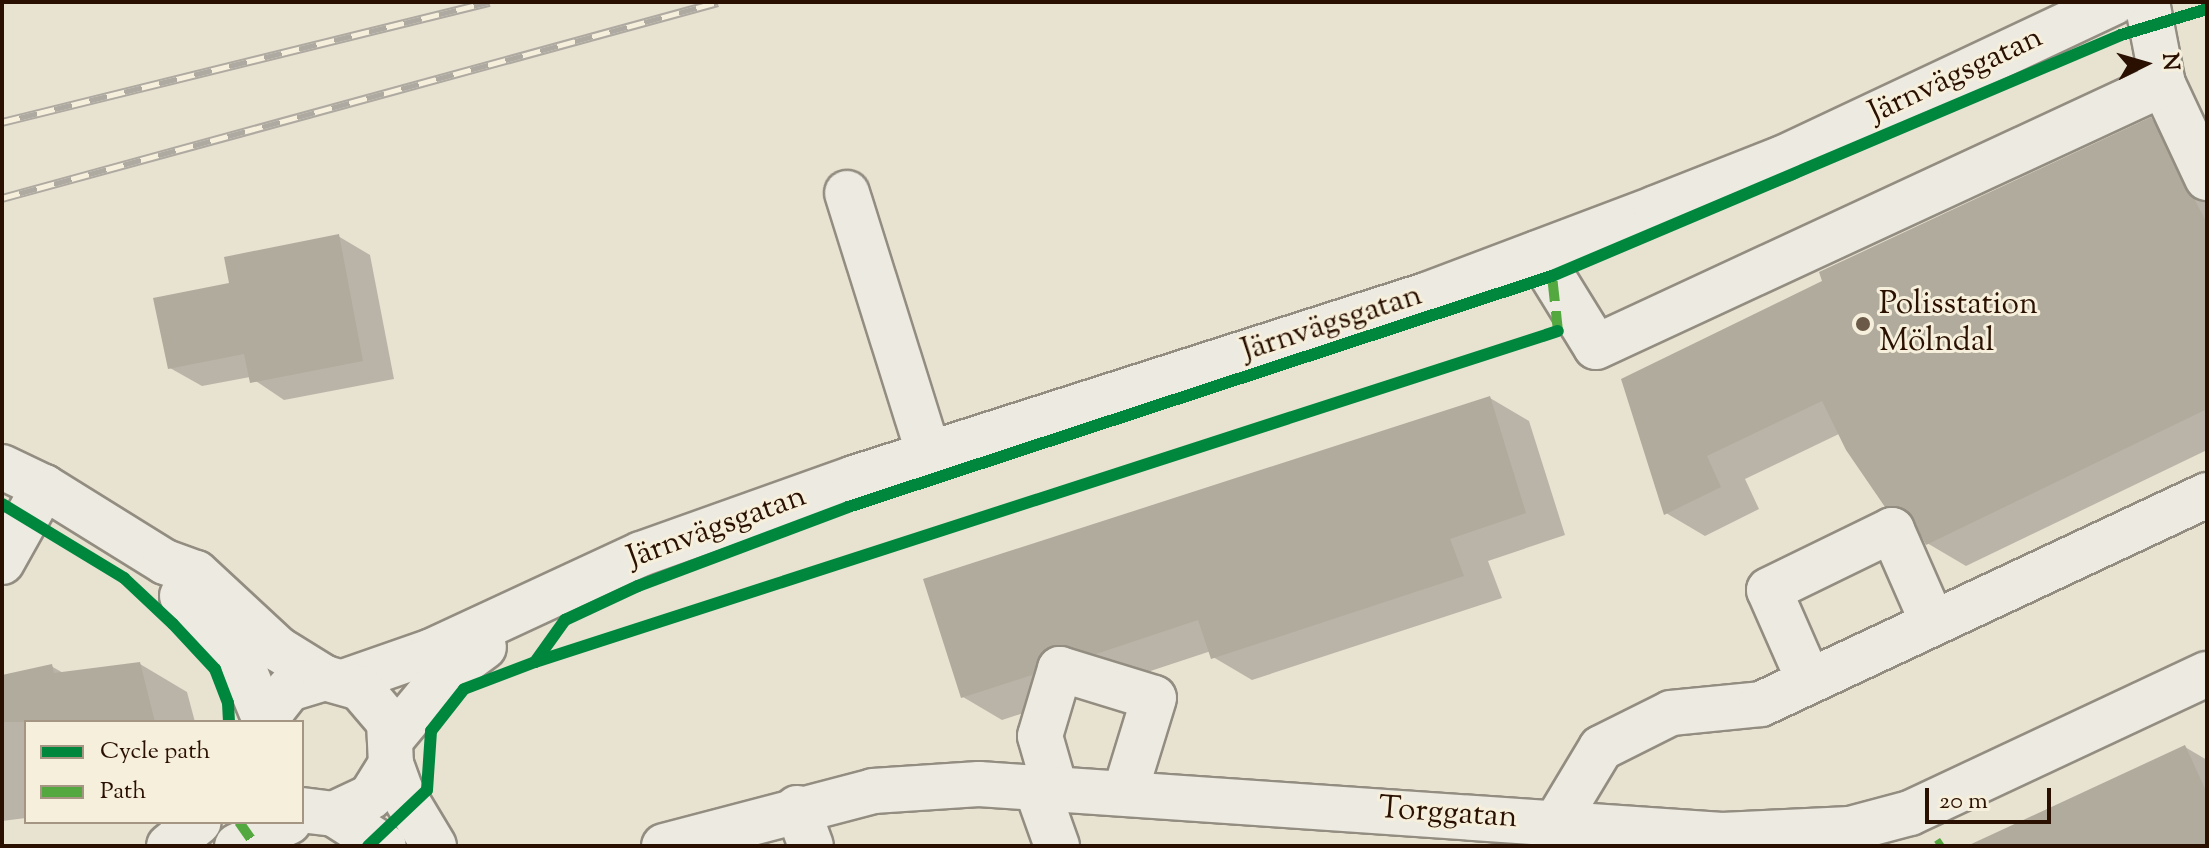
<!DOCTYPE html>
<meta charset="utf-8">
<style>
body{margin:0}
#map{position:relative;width:2209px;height:848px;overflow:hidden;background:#e8e2d1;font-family:"Sorts Mill Goudy",serif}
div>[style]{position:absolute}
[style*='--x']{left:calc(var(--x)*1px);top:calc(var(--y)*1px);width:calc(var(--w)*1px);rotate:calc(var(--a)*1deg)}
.shadow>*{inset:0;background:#0003}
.building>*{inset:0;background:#b1ab9e}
.roads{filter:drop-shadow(2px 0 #938d81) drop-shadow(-2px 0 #938d81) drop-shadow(0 2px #938d81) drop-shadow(0 -2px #938d81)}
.minor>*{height:44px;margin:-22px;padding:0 22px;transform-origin:22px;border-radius:22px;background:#eceae1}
.rail>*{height:9px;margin-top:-4.5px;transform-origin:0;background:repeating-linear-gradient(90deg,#f6efdb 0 18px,#afaaa1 0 36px);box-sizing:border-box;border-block:2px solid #afaaa1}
.quiet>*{height:10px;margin-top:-5px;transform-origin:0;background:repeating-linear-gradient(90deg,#53a840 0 20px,transparent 0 30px)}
.cycleway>*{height:12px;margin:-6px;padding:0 6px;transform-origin:6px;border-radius:6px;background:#00873e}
.dots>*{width:22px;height:22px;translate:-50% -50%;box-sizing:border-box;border:4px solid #f6efdb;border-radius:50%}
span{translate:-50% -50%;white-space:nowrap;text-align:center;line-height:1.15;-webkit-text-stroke:6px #f6efdb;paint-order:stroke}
.street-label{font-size:32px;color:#2a1000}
.poi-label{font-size:32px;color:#2a1000}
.left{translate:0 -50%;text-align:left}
.frame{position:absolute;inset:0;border:4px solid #2a1000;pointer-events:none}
.legend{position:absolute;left:24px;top:720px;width:280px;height:104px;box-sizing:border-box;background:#f6efdb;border:2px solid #a49683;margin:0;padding:10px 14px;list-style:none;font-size:24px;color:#2a1000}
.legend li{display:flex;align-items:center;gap:16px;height:40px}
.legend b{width:40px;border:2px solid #a49683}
.north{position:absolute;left:2105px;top:24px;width:80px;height:80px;-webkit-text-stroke:6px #f6efdb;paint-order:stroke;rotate:85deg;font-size:22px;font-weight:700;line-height:32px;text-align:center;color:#2a1000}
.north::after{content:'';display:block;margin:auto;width:28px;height:36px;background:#2a1000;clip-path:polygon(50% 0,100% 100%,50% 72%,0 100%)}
.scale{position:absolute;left:1925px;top:788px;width:126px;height:36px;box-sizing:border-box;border:4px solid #2a1000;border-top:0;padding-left:10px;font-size:24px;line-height:28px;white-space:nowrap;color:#2a1000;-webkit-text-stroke:6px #f6efdb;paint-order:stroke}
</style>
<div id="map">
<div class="shadow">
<div style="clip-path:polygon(2151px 119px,2190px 142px,2207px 176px,2207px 450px,1966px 566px,1927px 543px,1916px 522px,1887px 505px,1843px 432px,1745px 479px,1759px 509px,1705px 536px,1666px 513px,1624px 380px)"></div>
<div style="clip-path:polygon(338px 236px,370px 255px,394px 379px,284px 400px,250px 377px,202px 386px,170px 368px,231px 284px)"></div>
<div style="clip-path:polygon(1490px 398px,1529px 421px,1565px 535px,1488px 561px,1502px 598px,1252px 680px,1213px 657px,1211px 651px,1002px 720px,963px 697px,926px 580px)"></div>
<div style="clip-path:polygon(140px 664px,187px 692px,195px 722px,26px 722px,26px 818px,2px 821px,2px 677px,51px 666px,65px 674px)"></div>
<div style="clip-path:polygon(2185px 747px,2207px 760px,2207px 846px,1972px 846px)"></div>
</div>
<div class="building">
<div style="clip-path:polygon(2151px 117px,2207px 223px,2207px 409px,1926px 545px,1907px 510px,1885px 507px,1846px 450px,1822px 401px,1707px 456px,1721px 487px,1664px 515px,1621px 379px,1822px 281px,1819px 272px)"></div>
<div style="clip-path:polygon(339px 234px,363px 361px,250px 383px,244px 354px,168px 369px,153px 298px,229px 283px,224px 257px)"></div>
<div style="clip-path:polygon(1490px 396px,1526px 513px,1450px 539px,1464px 576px,1211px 659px,1198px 620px,1096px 654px,1054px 645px,1042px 651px,1032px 675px,961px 698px,923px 579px)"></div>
<div style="clip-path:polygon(140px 662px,155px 722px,2px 722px,2px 675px,52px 664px,54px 673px)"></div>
<div style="clip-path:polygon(2185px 745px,2207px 793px,2207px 846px,1967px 846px)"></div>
</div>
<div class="roads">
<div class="minor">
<div style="--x:2147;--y:2;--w:84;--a:79"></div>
<div style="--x:2163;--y:84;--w:104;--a:64.9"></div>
<div style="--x:847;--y:193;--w:274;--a:72.6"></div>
<div style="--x:1538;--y:253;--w:110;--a:58.3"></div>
<div style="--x:1596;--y:347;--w:625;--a:-24.88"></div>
<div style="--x:2;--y:467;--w:47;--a:25.5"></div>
<div style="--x:44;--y:487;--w:142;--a:31.8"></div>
<div style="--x:165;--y:562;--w:33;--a:20"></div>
<div style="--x:196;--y:573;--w:112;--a:42.8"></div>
<div style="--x:278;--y:649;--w:55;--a:31.7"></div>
<div style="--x:2;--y:562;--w:86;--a:-60.8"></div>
<div style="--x:182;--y:596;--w:89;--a:48.2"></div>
<div style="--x:241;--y:662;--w:61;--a:67.7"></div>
<div style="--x:346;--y:681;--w:91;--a:-19.2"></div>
<div style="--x:432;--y:651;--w:230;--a:-24.9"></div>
<div style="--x:641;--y:554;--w:226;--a:-19.6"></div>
<div style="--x:854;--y:478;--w:601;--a:-17.74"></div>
<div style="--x:1426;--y:295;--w:246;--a:-20.7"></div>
<div style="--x:1656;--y:208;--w:136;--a:-21.5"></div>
<div style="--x:1783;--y:158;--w:366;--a:-25.2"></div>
<div style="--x:1809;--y:681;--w:99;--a:-113.7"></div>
<div style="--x:1769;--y:590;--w:137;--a:-26"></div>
<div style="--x:1892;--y:530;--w:99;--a:66.3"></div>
<div style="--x:263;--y:722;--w:42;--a:-51.8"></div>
<div style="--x:289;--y:689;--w:38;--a:-17"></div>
<div style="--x:325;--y:678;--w:36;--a:16"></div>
<div style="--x:360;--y:688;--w:45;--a:49.5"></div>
<div style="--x:389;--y:722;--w:42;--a:87.3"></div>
<div style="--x:391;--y:764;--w:39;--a:122"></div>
<div style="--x:370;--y:797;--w:40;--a:155"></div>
<div style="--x:334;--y:814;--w:32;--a:-173"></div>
<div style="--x:393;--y:737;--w:77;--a:-50.3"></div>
<div style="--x:442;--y:678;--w:52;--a:-36.4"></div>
<div style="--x:391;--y:764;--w:29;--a:70"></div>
<div style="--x:401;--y:791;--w:64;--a:59"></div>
<div style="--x:1036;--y:787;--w:63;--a:70.4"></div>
<div style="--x:1055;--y:788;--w:54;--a:-106.1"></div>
<div style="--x:1040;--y:736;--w:70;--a:-73.4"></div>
<div style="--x:1060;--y:669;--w:98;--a:17.1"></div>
<div style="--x:1154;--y:698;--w:98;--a:107.1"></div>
<div style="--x:797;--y:808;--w:40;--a:69.8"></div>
<div style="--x:334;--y:814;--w:59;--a:32.6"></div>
<div style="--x:1557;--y:821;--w:85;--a:-58.9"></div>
<div style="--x:1601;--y:748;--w:78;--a:-26.6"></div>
<div style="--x:1671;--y:713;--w:90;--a:-5.7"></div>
<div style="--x:1761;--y:704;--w:493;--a:-25.1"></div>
<div style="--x:169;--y:846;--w:38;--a:-39"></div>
<div style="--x:237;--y:846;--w:57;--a:-24.8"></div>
<div style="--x:664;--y:846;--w:216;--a:-14.7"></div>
<div style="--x:873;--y:791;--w:106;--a:-3.8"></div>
<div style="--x:979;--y:784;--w:745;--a:3.93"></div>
<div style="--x:1722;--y:835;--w:128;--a:-2.7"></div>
<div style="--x:1850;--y:829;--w:62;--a:-14.9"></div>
<div style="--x:1910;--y:813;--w:328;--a:-25.1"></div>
</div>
</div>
<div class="rail">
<div style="--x:2;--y:122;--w:502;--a:-13.84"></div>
<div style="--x:2;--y:198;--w:742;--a:-15.31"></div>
</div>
<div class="quiet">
<div style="--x:1552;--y:333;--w:6;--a:-18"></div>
<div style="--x:1558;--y:331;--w:55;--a:-96.2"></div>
<div style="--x:239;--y:822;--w:29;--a:55"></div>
<div style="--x:1937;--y:846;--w:7;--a:-34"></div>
</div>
<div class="cycleway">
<div style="--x:2;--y:504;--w:143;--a:31.2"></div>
<div style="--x:124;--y:578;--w:67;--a:43.2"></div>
<div style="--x:173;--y:624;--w:62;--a:47"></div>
<div style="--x:215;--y:669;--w:36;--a:69"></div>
<div style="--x:228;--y:703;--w:19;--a:87"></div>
<div style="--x:535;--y:662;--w:52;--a:-54.5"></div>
<div style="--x:565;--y:620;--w:81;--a:-25"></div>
<div style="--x:638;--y:586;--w:224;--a:-20.6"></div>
<div style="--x:848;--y:507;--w:741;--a:-18.17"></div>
<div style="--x:1552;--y:276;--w:618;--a:-22.96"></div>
<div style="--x:2121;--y:35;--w:90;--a:-16.8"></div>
<div style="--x:368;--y:846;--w:81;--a:-43.5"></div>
<div style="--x:427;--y:790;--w:59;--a:-86.1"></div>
<div style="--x:431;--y:731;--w:53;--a:-51.8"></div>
<div style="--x:464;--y:689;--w:76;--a:-20.8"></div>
<div style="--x:535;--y:662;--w:1075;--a:-17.93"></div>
</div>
<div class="dots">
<div style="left:1863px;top:324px;background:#6c5a49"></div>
</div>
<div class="street-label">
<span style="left:1956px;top:76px;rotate:-25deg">Järnvägsgatan</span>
<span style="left:1332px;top:324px;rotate:-18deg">Järnvägsgatan</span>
<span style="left:717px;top:528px;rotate:-20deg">Järnvägsgatan</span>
<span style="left:1448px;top:814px;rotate:4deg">Torggatan</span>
</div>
<div class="poi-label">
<span class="left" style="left:1879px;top:324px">Polisstation<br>Mölndal</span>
</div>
<div class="frame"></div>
<ul class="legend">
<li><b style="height:10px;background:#00873e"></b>Cycle path</li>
<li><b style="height:10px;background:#53a840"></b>Path</li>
</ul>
<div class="north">N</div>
<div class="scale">20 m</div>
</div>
